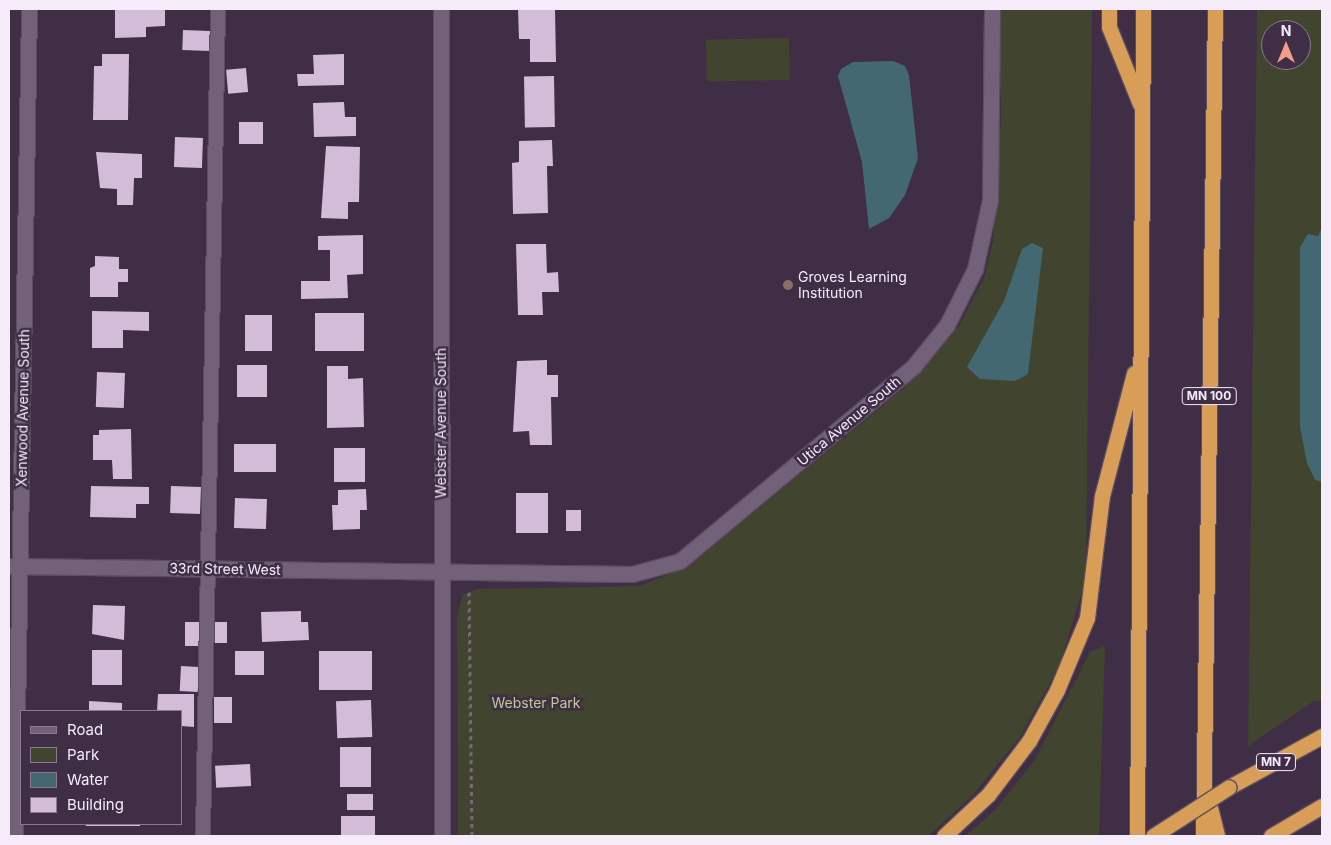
<!DOCTYPE html>
<style>
body{margin:0}
#map{position:relative;width:1331px;height:845px;overflow:hidden;background:#3f2e45;font-family:Inter,sans-serif}
div>[style]{position:absolute}
[style*='--x']{left:calc(var(--x)*1px);top:calc(var(--y)*1px);width:calc(var(--w)*1px);rotate:calc(var(--a)*1deg)}
.green>*{inset:0;background:#41442e;transform-origin:0 0}
.water>*{inset:0;background:#446872}
.building>*{inset:0;background:#d2bcd8;transform-origin:0 0}
.path>*{height:3px;margin-top:-1.5px;transform-origin:0;background:repeating-linear-gradient(90deg,#76677b 0 4px,transparent 0 8px)}
.roads{filter:drop-shadow(1px 0 #5b4d61) drop-shadow(-1px 0 #5b4d61) drop-shadow(0 1px #5b4d61) drop-shadow(0 -1px #5b4d61)}
.lane>*{height:14px;margin:-7px;padding:0 7px;transform-origin:7px;border-radius:7px;background:#73617a}
.street>*{height:15px;margin:-7.5px;padding:0 7.5px;transform-origin:7.5px;border-radius:7.5px;background:#73617a}
.highway>*{height:15px;margin:-7.5px;padding:0 7.5px;transform-origin:7.5px;border-radius:7.5px;background:#d89d56}
.bridges{filter:drop-shadow(1px 0 #5b4d61) drop-shadow(-1px 0 #5b4d61) drop-shadow(0 1px #5b4d61) drop-shadow(0 -1px #5b4d61)}
.highway-bridge>*{height:15px;margin:-7.5px;padding:0 7.5px;transform-origin:7.5px;border-radius:7.5px;background:#d89d56}
.dots>*{width:14px;height:14px;translate:-50% -50%;box-sizing:border-box;border:2px solid #3f2e45;border-radius:50%}
span{translate:-50% -50%;white-space:nowrap;text-align:center;line-height:1.15;-webkit-text-stroke:5px #3f2e45;paint-order:stroke}
.shield-label span{padding:1px 4px;background:#3f2e45;border:1px solid;border-radius:4px;-webkit-text-stroke-width:0}
.shield-label{font-size:12px;color:#f5ebf9;font-weight:700}
.poi-label{font-size:14px;color:#f5ebf9}
.left{translate:0 -50%;text-align:left}
.street-label{font-size:14px;color:#f5ebf9}
.park-label{font-size:14px;color:#c2ca92}
.frame{position:absolute;inset:0;border:10px solid #f5ebf9;pointer-events:none}
.legend{position:absolute;left:20px;top:710px;width:162px;height:115px;box-sizing:border-box;background:#3f2e45;border:1px solid #887a8d;margin:0;padding:6px 9px;list-style:none;font-size:15px;color:#f5ebf9}
.legend li{display:flex;align-items:center;gap:10px;height:25px}
.legend b{width:25px;border:1px solid #887a8d}
.north{position:absolute;left:1261px;top:20px;width:50px;height:50px;box-sizing:border-box;background:#3f2e45;border:1px solid #887a8d;border-radius:50%;rotate:0deg;font-size:14px;font-weight:700;line-height:20px;text-align:center;color:#f5ebf9}
.north::after{content:'';display:block;margin:auto;width:18px;height:22px;background:#f49d8d;clip-path:polygon(50% 0,100% 100%,50% 72%,0 100%)}
</style>
<div id="map">
<div class="green">
<div style="clip-path:polygon(1000px 9px,1092px 9px,1086px 579px,1059px 667px,1020px 737px,973px 795px,928px 836px,458px 836px,457px 619px,462px 595px,476px 589px,640px 586px,690px 565px,904px 388px,959px 326px,984px 278px,993px 242px,1001px 117px)"></div>
<div style="clip-path:polygon(evenodd,1257px 9px,1322px 9px,1322px 228px,1318px 236px,1300px 247px,1300px 426px,1315px 480px,1322px 482px,1322px 701px,1314px 701px,1248px 746px,1257px 9px,1271px 30px,1301px 30px,1301px 60px,1271px 60px,1271px 30px)"></div>
<div style="left:789px;top:38px;width:42px;height:83px;rotate:89deg"></div>
<div style="clip-path:polygon(1105px 646px,1099px 836px,965px 836px,994px 811px,1034px 761px,1090px 652px)"></div>
</div>
<div class="water">
<div style="clip-path:polygon(893px 61px,905px 66px,909px 75px,918px 158px,905px 195px,889px 218px,869px 229px,862px 162px,838px 76px,841px 69px,853px 62px)"></div>
<div style="clip-path:polygon(1322px 227px,1322px 482px,1315px 480px,1307px 463px,1300px 427px,1300px 247px,1308px 234px,1318px 236px)"></div>
<div style="clip-path:polygon(1032px 243px,1043px 248px,1028px 374px,1015px 381px,980px 379px,967px 367px,1004px 301px,1022px 249px)"></div>
</div>
<div class="building">
<div style="clip-path:polygon(115px 9px,165px 9px,165px 26px,146px 27px,146px 37px,115px 38px)"></div>
<div style="clip-path:polygon(518px 9px,555px 9px,556px 62px,530px 62px,530px 39px,519px 39px)"></div>
<div style="left:183px;top:30px;width:27px;height:20px;rotate:2deg"></div>
<div style="clip-path:polygon(102px 54px,129px 54px,128px 120px,93px 120px,94px 66px,102px 66px)"></div>
<div style="clip-path:polygon(344px 54px,344px 85px,298px 86px,297px 74px,314px 74px,313px 55px)"></div>
<div style="left:246px;top:68px;width:24px;height:20px;rotate:85deg"></div>
<div style="left:554px;top:76px;width:51px;height:30px;rotate:89deg"></div>
<div style="clip-path:polygon(344px 102px,345px 117px,356px 117px,356px 136px,314px 137px,313px 103px)"></div>
<div style="left:239px;top:122px;width:24px;height:22px"></div>
<div style="left:175px;top:137px;width:28px;height:30px;rotate:2deg"></div>
<div style="clip-path:polygon(552px 140px,553px 166px,547px 166px,548px 213px,513px 214px,512px 163px,519px 162px,519px 141px)"></div>
<div style="clip-path:polygon(326px 146px,360px 147px,359px 202px,348px 202px,348px 219px,321px 218px)"></div>
<div style="clip-path:polygon(96px 152px,142px 154px,142px 178px,134px 178px,133px 205px,117px 205px,117px 189px,100px 188px)"></div>
<div style="clip-path:polygon(363px 235px,363px 274px,347px 275px,348px 298px,301px 299px,301px 281px,330px 281px,330px 250px,318px 250px,318px 236px)"></div>
<div style="clip-path:polygon(516px 244px,546px 244px,547px 273px,558px 272px,559px 292px,542px 292px,543px 315px,518px 315px)"></div>
<div style="clip-path:polygon(95px 256px,119px 257px,119px 269px,128px 269px,128px 282px,118px 282px,118px 297px,90px 297px,90px 268px,95px 266px)"></div>
<div style="clip-path:polygon(92px 311px,149px 312px,149px 331px,123px 330px,123px 348px,92px 348px)"></div>
<div style="left:364px;top:313px;width:38px;height:49px;rotate:90deg"></div>
<div style="left:272px;top:315px;width:36px;height:27px;rotate:90deg"></div>
<div style="clip-path:polygon(547px 360px,547px 375px,558px 375px,558px 397px,551px 397px,552px 445px,530px 445px,529px 431px,513px 432px,517px 361px)"></div>
<div style="left:237px;top:365px;width:30px;height:32px"></div>
<div style="clip-path:polygon(327px 366px,348px 366px,348px 379px,363px 378px,364px 427px,327px 428px)"></div>
<div style="left:97px;top:372px;width:28px;height:35px;rotate:2deg"></div>
<div style="clip-path:polygon(131px 429px,132px 479px,113px 479px,112px 460px,93px 460px,93px 435px,99px 435px,99px 430px)"></div>
<div style="left:276px;top:444px;width:28px;height:42px;rotate:90deg"></div>
<div style="left:334px;top:448px;width:31px;height:34px"></div>
<div style="clip-path:polygon(91px 486px,149px 487px,149px 504px,136px 504px,136px 518px,90px 517px)"></div>
<div style="left:171px;top:486px;width:30px;height:27px;rotate:2deg"></div>
<div style="clip-path:polygon(366px 489px,367px 510px,360px 510px,360px 529px,333px 530px,332px 505px,338px 505px,338px 490px)"></div>
<div style="left:516px;top:493px;width:32px;height:40px"></div>
<div style="left:235px;top:498px;width:32px;height:30px;rotate:2deg"></div>
<div style="left:566px;top:510px;width:15px;height:21px"></div>
<div style="clip-path:polygon(93px 605px,125px 606px,124px 640px,92px 634px)"></div>
<div style="clip-path:polygon(301px 611px,301px 622px,308px 622px,309px 640px,262px 642px,261px 612px)"></div>
<div style="left:185px;top:622px;width:16px;height:24px"></div>
<div style="left:213px;top:622px;width:14px;height:21px"></div>
<div style="left:92px;top:650px;width:30px;height:35px"></div>
<div style="left:235px;top:651px;width:29px;height:24px"></div>
<div style="left:372px;top:651px;width:39px;height:53px;rotate:90deg"></div>
<div style="left:181px;top:666px;width:18px;height:25px;rotate:3deg"></div>
<div style="clip-path:polygon(158px 694px,194px 694px,194px 727px,181px 726px,181px 711px,157px 711px)"></div>
<div style="left:214px;top:697px;width:18px;height:26px"></div>
<div style="left:371px;top:700px;width:37px;height:35px;rotate:88deg"></div>
<div style="clip-path:polygon(89px 701px,122px 703px,122px 711px,89px 711px)"></div>
<div style="left:340px;top:747px;width:31px;height:40px"></div>
<div style="left:250px;top:764px;width:22px;height:35px;rotate:87deg"></div>
<div style="left:347px;top:794px;width:26px;height:16px"></div>
<div style="left:375px;top:816px;width:20px;height:34px;rotate:90deg"></div>
<div style="left:86px;top:824px;width:54px;height:2px"></div>
</div>
<div class="path">
<div style="--x:469;--y:592;--w:244;--a:89.3"></div>
</div>
<div class="roads">
<div class="lane">
<div style="--x:203;--y:836;--w:827;--a:-88.96"></div>
</div>
<div class="street">
<div style="--x:441;--y:9;--w:827;--a:89.93"></div>
<div style="--x:9;--y:566;--w:623;--a:0.74"></div>
<div style="--x:632;--y:574;--w:50;--a:-15.2"></div>
<div style="--x:680;--y:561;--w:303;--a:-39.8"></div>
<div style="--x:913;--y:367;--w:54;--a:-51"></div>
<div style="--x:947;--y:325;--w:63;--a:-63.4"></div>
<div style="--x:975;--y:269;--w:71;--a:-77.7"></div>
<div style="--x:990;--y:200;--w:191;--a:-89.4"></div>
<div style="--x:15;--y:836;--w:827;--a:-89.03"></div>
</div>
<div class="highway">
<div style="--x:1109;--y:9;--w:18;--a:90"></div>
<div style="--x:1109;--y:27;--w:83;--a:68.1"></div>
<div style="--x:1229;--y:787;--w:106;--a:-28.7"></div>
<div style="--x:1209;--y:803;--w:34;--a:76"></div>
<div style="--x:944;--y:836;--w:60;--a:-43"></div>
<div style="--x:988;--y:795;--w:68;--a:-52.8"></div>
<div style="--x:1029;--y:741;--w:58;--a:-61.2"></div>
<div style="--x:1057;--y:690;--w:78;--a:-67.4"></div>
<div style="--x:1087;--y:618;--w:123;--a:-83"></div>
<div style="--x:1102;--y:496;--w:127;--a:-75.4"></div>
<div style="--x:1137;--y:836;--w:827;--a:-89.58"></div>
<div style="--x:1203;--y:836;--w:827;--a:-89.17"></div>
<div style="--x:1271;--y:836;--w:59;--a:-30.5"></div>
</div>
</div>
<div class="bridges">
<div class="highway-bridge">
<div style="--x:1153;--y:836;--w:90;--a:-32.8"></div>
</div>
</div>
<div class="dots">
<div style="left:788px;top:285px;background:#8d6e63"></div>
</div>
<div class="shield-label">
<span style="left:1209px;top:396px">MN 100</span>
<span style="left:1276px;top:762px">MN 7</span>
</div>
<div class="poi-label">
<span class="left" style="left:798px;top:285px">Groves Learning<br>Institution</span>
</div>
<div class="street-label">
<span style="left:23px;top:408px;rotate:-89deg">Xenwood Avenue South</span>
<span style="left:849px;top:421px;rotate:-40deg">Utica Avenue South</span>
<span style="left:441px;top:423px;rotate:-90deg">Webster Avenue South</span>
<span style="left:225px;top:569px;rotate:1deg">33rd Street West</span>
</div>
<div class="park-label">
<span style="left:536px;top:703px">Webster Park</span>
</div>
<div class="frame"></div>
<ul class="legend">
<li><b style="height:6px;background:#73617a"></b>Road</li>
<li><b style="height:14px;background:#41442e"></b>Park</li>
<li><b style="height:14px;background:#446872"></b>Water</li>
<li><b style="height:14px;background:#d2bcd8"></b>Building</li>
</ul>
<div class="north">N</div>
</div>
